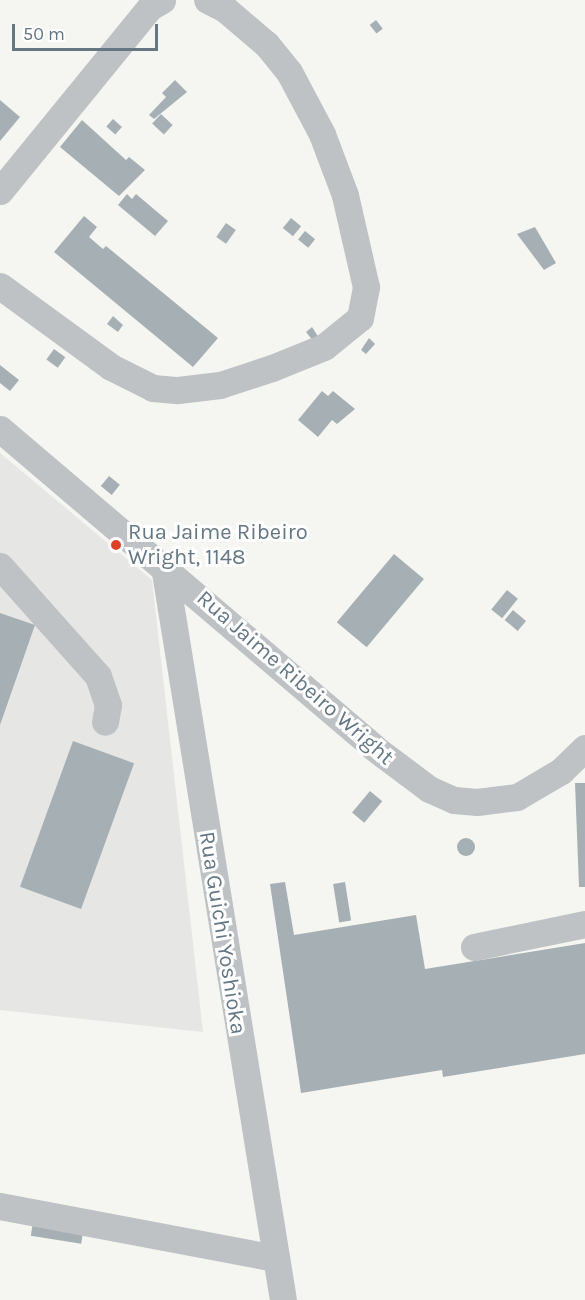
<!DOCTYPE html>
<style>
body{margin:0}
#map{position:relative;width:585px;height:1300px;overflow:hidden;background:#f5f5f1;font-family:Karla,sans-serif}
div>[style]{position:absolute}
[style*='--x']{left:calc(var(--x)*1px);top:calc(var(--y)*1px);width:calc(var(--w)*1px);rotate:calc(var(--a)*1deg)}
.built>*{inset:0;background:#e6e6e5}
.building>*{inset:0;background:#a6b0b4;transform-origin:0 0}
.round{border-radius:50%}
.minor>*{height:27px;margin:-13.5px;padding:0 13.5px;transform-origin:13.5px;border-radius:13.5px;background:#bec2c5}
.dots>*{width:16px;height:16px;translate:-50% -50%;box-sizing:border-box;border:3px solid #fff;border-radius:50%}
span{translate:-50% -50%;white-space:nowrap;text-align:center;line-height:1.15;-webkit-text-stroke:6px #fff;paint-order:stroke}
.poi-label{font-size:22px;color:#647782}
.left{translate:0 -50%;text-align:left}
.street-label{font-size:22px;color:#647782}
.scale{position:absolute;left:12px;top:24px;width:146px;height:27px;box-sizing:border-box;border:3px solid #647782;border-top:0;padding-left:8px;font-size:18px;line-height:21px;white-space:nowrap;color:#647782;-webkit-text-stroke:4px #fff;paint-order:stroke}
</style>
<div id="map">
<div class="built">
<div style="clip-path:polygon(0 453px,152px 580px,203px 1032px,0 1010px)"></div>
</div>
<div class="building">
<div style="left:376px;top:20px;width:11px;height:8px;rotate:52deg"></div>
<div style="clip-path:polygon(175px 80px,187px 92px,154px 119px,149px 115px,166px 97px,162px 93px)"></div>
<div style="clip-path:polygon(0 100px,20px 117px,0 141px)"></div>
<div style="left:161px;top:114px;width:16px;height:13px;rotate:43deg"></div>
<div style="left:113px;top:119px;width:12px;height:10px;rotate:42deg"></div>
<div style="clip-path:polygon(82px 120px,126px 160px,129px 157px,145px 170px,119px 196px,60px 147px)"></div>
<div style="clip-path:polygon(127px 194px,132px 199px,136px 194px,168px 221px,155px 236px,118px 205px)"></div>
<div style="clip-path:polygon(84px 216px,97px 227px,89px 237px,103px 249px,106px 246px,218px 338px,193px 367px,54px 252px)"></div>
<div style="left:291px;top:218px;width:13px;height:13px;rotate:39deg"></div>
<div style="left:226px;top:223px;width:12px;height:17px;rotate:35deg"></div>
<div style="clip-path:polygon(535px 227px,556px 263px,544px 270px,517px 234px)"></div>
<div style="left:305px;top:231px;width:13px;height:11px;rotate:39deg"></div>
<div style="clip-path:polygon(113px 316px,123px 325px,118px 332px,107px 324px)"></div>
<div style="clip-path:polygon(312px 327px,319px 338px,314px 342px,306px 332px)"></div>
<div style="clip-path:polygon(369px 338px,375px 344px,366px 354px,361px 350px)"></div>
<div style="left:54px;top:349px;width:14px;height:13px;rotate:36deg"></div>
<div style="clip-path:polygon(0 365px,19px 380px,10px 391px,0 383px)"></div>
<div style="clip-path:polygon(322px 391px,328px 396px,333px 391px,355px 409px,337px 424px,332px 420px,318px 437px,298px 420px)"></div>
<div style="left:109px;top:476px;width:14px;height:13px;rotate:39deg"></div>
<div style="left:394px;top:554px;width:39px;height:89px;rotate:40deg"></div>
<div style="left:507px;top:590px;width:14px;height:25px;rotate:39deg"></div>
<div style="left:513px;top:610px;width:17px;height:13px;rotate:40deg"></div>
<div style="clip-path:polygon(0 613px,35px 625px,0 725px)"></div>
<div style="left:73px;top:741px;width:65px;height:155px;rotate:20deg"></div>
<div style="clip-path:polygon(575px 783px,585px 783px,585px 887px,579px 887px)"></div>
<div style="left:370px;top:791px;width:16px;height:28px;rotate:40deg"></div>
<div class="round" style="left:457px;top:838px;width:18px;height:18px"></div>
<div style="clip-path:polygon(285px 882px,294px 935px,416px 915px,425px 969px,585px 943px,585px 1054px,443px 1077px,442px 1070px,301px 1093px,270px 884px)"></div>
<div style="left:345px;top:882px;width:39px;height:12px;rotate:81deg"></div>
<div style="left:33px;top:1222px;width:51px;height:14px;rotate:9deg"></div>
</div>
<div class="minor">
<div style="--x:0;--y:191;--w:237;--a:-50.8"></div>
<div style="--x:150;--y:7;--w:14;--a:-30"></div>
<div style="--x:0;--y:286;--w:137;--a:36.1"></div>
<div style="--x:111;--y:367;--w:47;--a:26.6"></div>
<div style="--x:153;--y:388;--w:25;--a:5"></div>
<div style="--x:178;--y:390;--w:42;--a:-6.8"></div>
<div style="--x:220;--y:385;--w:55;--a:-18.1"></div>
<div style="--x:272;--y:368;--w:56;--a:-22"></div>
<div style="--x:324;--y:347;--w:46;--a:-38.9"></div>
<div style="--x:360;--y:318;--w:32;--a:-79"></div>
<div style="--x:366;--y:287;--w:94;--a:-102.9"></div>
<div style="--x:345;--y:195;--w:65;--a:-110.7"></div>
<div style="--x:322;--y:134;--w:70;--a:-118"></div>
<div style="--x:289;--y:72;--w:36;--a:-129"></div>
<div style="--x:266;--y:44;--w:54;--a:-139.5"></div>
<div style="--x:225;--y:9;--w:20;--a:-153"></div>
<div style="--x:0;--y:429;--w:490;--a:40.4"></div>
<div style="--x:373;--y:747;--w:70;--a:36.9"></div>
<div style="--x:429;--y:789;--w:27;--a:24"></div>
<div style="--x:454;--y:800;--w:23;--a:5"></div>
<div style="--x:477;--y:802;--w:40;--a:-7.1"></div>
<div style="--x:517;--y:797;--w:51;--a:-30.6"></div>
<div style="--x:561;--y:771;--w:33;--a:-44"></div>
<div style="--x:0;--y:566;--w:147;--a:48.3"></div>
<div style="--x:98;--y:676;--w:31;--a:71"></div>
<div style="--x:108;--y:705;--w:17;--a:100"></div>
<div style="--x:164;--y:566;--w:744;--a:80.79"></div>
<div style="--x:474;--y:947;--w:113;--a:-11.7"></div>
<div style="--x:0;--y:1206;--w:281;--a:10.7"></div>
</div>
<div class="dots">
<div style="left:116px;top:545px;background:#e24024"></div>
</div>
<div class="poi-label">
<span class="left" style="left:128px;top:545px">Rua Jaime Ribeiro<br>Wright, 1148</span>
</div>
<div class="street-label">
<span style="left:295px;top:678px;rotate:41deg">Rua Jaime Ribeiro Wright</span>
<span style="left:222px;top:933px;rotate:81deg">Rua Guichi Yoshioka</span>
</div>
<div class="scale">50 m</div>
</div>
